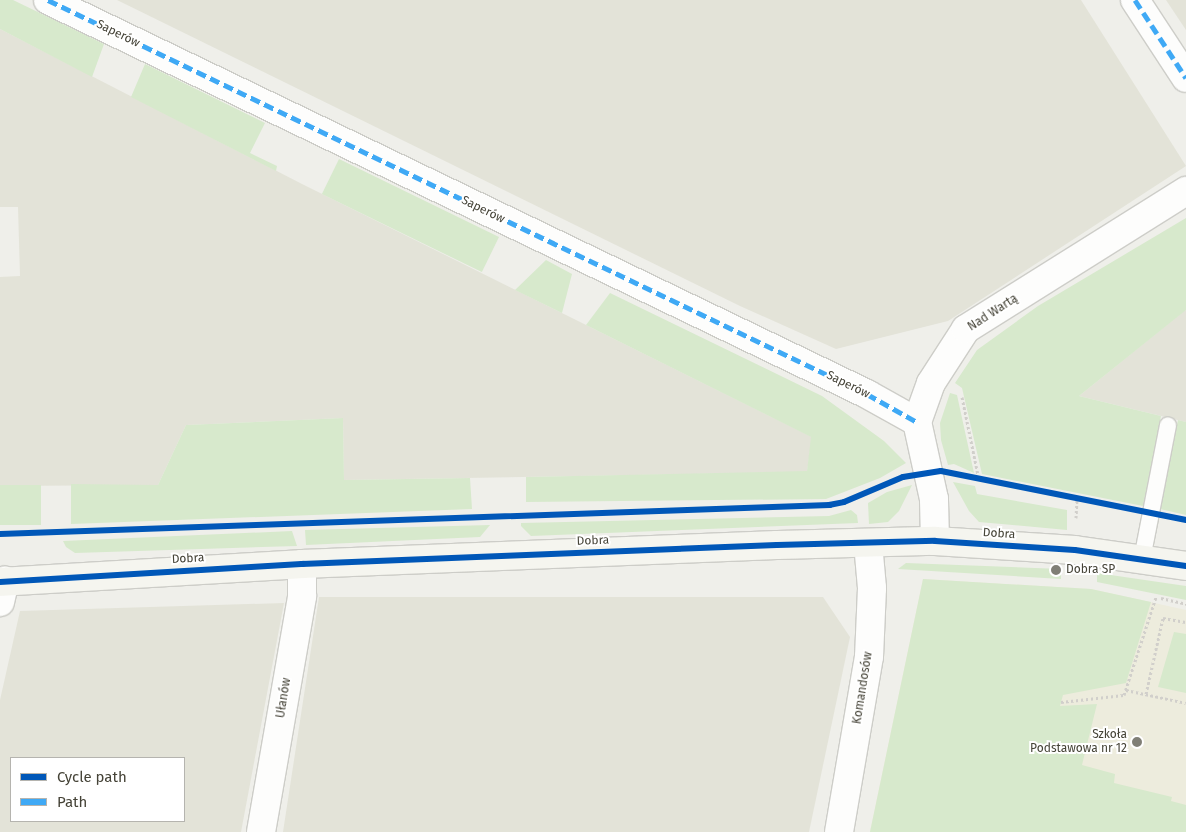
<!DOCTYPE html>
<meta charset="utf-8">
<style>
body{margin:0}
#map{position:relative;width:1186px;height:832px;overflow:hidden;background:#efefea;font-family:"Fira Sans",sans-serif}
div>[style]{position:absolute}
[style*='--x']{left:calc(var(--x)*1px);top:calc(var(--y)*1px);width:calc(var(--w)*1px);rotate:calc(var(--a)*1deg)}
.residential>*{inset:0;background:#e3e3d8}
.education>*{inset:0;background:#edecdd}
.green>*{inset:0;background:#d7e9cc;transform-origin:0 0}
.path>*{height:3px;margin-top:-1.5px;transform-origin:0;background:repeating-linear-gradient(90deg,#d1cfcb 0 2.5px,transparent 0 5px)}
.roads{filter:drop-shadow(1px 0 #cdcdc8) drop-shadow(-1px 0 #cdcdc8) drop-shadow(0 1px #cdcdc8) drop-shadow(0 -1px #cdcdc8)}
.lane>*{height:16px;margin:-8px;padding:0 8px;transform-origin:8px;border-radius:8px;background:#fdfdfc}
.street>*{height:28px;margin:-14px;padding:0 14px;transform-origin:14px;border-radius:14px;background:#fdfdfc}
.secondary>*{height:28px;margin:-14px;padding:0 14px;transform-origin:14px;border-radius:14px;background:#f5f5ef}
.quiet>*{height:5px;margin-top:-2.5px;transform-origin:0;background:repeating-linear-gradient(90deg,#3fa9f5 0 10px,transparent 0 15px)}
.cycleway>*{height:6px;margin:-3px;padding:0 3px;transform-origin:3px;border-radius:3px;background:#0057b8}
.dots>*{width:14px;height:14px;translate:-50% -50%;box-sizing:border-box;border:2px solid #fff;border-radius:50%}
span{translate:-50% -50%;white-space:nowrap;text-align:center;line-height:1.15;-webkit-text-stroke:4px #fff;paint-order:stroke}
.street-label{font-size:12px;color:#454337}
.poi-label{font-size:12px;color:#454337}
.left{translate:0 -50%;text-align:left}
.right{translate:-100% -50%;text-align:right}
.legend{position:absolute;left:10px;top:757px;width:175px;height:65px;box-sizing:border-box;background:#fff;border:1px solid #b5b4af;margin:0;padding:6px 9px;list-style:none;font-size:15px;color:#454337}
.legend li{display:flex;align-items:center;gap:10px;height:25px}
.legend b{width:25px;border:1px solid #b5b4af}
</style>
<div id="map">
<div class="residential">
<div style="clip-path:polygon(117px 0,1081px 0,1186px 166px,948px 321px,836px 349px,740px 306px)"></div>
<div style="clip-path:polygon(1166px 0,1186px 0,1186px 30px)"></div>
<div style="clip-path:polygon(0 29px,302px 184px,812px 437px,807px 472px,344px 480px,343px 418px,186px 425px,158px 485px,0 486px,0 277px,20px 276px,18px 207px,0 207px)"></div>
<div style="clip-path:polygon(1186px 310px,1186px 422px,1079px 396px,1184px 311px)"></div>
<div style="clip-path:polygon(319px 597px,823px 597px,850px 637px,809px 832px,283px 832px)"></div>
<div style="clip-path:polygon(evenodd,284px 603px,241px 832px,0 832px,0 700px,20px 611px,284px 603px,11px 758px,184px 758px,184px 821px,11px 821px,11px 758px)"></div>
</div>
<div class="education">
<div style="clip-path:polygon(923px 579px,1091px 589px,1186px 610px,1186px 832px,870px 832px)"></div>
</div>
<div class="green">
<div style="clip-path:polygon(0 0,13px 0,104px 44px,92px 77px,0 29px)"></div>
<div style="clip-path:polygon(145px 64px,265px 123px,250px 153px,277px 166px,276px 171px,131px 97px)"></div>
<div style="left:339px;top:159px;width:178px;height:39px;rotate:26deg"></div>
<div style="clip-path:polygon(1186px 218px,1186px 310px,1079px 396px,1161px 416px,1143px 506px,982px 474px,962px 388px,955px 383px,977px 350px,1038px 306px)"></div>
<div style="clip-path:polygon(546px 260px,572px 274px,562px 313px,515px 290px)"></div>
<div style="clip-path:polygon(610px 293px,822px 396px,884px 441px,906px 463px,880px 478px,826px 499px,526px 502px,526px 477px,807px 471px,811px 437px,586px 325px)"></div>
<div style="clip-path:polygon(950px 393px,957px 395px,974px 473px,954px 464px,948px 465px,941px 440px,940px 423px)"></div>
<div style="clip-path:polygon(343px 418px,344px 480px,470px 478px,472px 509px,71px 524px,71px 484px,158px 485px,186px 425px)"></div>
<div style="clip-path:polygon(1178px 420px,1186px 422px,1186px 515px,1160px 509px)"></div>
<div style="clip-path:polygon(953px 482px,975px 486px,977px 494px,1067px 510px,1067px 530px,979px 522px,969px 511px)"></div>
<div style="left:41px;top:485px;width:40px;height:41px;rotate:90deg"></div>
<div style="clip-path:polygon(912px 485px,899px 511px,888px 522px,869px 524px,868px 503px,887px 492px)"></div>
<div style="clip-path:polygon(851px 510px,857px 515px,858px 523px,531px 536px,521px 526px,521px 523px,829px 516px)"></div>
<div style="clip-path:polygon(490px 525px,480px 537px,306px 545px,305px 530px)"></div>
<div style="clip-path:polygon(292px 531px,297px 546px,75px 553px,66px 547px,63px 541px)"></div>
<div style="clip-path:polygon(906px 563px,1061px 569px,1061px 579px,898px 569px)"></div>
<div style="clip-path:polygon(1097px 573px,1186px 586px,1186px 600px,1097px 582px)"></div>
<div style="clip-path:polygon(923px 579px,1091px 589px,1151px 602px,1126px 683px,1063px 695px,1060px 706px,1097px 704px,1082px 765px,1115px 774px,1114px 783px,1172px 797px,1171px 801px,1186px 805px,1186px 832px,870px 832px)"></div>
<div style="clip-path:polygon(1174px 632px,1186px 634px,1186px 693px,1158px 687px)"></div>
</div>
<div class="path">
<div style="--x:962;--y:397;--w:85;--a:78.4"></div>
<div style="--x:1076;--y:518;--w:19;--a:-87"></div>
<div style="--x:1161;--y:598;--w:26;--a:13"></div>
<div style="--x:1126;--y:690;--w:61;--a:12.2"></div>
<div style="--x:1146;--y:694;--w:78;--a:-77.4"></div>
<div style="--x:1163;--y:618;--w:23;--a:10"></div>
<div style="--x:1061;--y:702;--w:63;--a:-6.3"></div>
<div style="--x:1124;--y:695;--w:103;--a:-71.9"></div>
</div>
<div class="roads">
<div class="lane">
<div style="--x:1142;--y:559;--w:136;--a:-79"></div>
</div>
<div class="street">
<div style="--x:48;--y:0;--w:909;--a:25.69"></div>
<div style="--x:867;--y:394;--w:57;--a:29.2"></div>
<div style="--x:1135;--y:0;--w:93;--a:56.8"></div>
<div style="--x:935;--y:541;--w:42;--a:-91.4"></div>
<div style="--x:934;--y:499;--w:79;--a:-102.4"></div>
<div style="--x:917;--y:422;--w:41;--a:-70.3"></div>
<div style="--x:931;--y:383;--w:64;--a:-57.1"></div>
<div style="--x:966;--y:329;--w:260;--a:-32.1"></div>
<div style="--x:0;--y:602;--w:22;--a:-77"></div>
<div style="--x:261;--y:832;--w:240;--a:-80.1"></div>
<div style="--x:302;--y:596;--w:32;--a:-90"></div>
<div style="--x:839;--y:832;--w:178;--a:-80.3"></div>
<div style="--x:869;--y:657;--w:69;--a:-87.5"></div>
<div style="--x:872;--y:588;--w:45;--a:-95.1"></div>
</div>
<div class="secondary">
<div style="--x:0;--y:582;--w:303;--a:-3.4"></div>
<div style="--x:302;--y:564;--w:475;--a:-2.3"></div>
<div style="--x:777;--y:545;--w:158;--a:-1.5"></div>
<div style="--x:935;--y:541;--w:140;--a:3.7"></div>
<div style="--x:1075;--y:550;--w:112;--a:8.2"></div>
</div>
</div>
<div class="quiet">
<div style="--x:48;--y:0;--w:909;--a:25.69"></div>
<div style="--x:867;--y:394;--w:57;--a:29.2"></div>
<div style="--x:1135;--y:0;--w:93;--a:56.8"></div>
</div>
<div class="cycleway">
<div style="--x:0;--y:534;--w:830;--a:-2"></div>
<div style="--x:829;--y:505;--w:15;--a:-11"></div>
<div style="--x:844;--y:502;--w:64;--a:-23"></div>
<div style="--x:903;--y:477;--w:38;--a:-9"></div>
<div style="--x:941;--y:471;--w:250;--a:11.3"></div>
<div style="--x:0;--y:582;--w:303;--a:-3.4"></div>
<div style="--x:302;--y:564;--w:475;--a:-2.3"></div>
<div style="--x:777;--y:545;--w:158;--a:-1.5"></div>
<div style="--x:935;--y:541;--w:140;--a:3.7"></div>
<div style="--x:1075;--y:550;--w:112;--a:8.2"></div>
</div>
<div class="dots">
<div style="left:1056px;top:570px;background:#807f76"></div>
<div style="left:1137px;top:742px;background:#807f76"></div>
</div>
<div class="street-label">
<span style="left:118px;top:34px;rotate:26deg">Saperów</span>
<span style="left:483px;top:210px;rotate:26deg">Saperów</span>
<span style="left:993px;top:313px;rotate:-33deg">Nad Wartą</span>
<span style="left:848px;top:385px;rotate:26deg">Saperów</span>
<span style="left:999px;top:534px;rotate:4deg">Dobra</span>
<span style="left:593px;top:541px;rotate:-2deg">Dobra</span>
<span style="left:188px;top:559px;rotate:-3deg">Dobra</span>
<span style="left:863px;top:688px;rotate:-81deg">Komandosów</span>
<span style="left:284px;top:698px;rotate:-81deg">Ułanów</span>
</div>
<div class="poi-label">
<span class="left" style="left:1066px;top:570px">Dobra SP</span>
<span class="right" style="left:1127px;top:742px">Szkoła<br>Podstawowa nr 12</span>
</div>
<ul class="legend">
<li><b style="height:6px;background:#0057b8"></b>Cycle path</li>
<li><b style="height:6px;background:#3fa9f5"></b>Path</li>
</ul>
</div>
